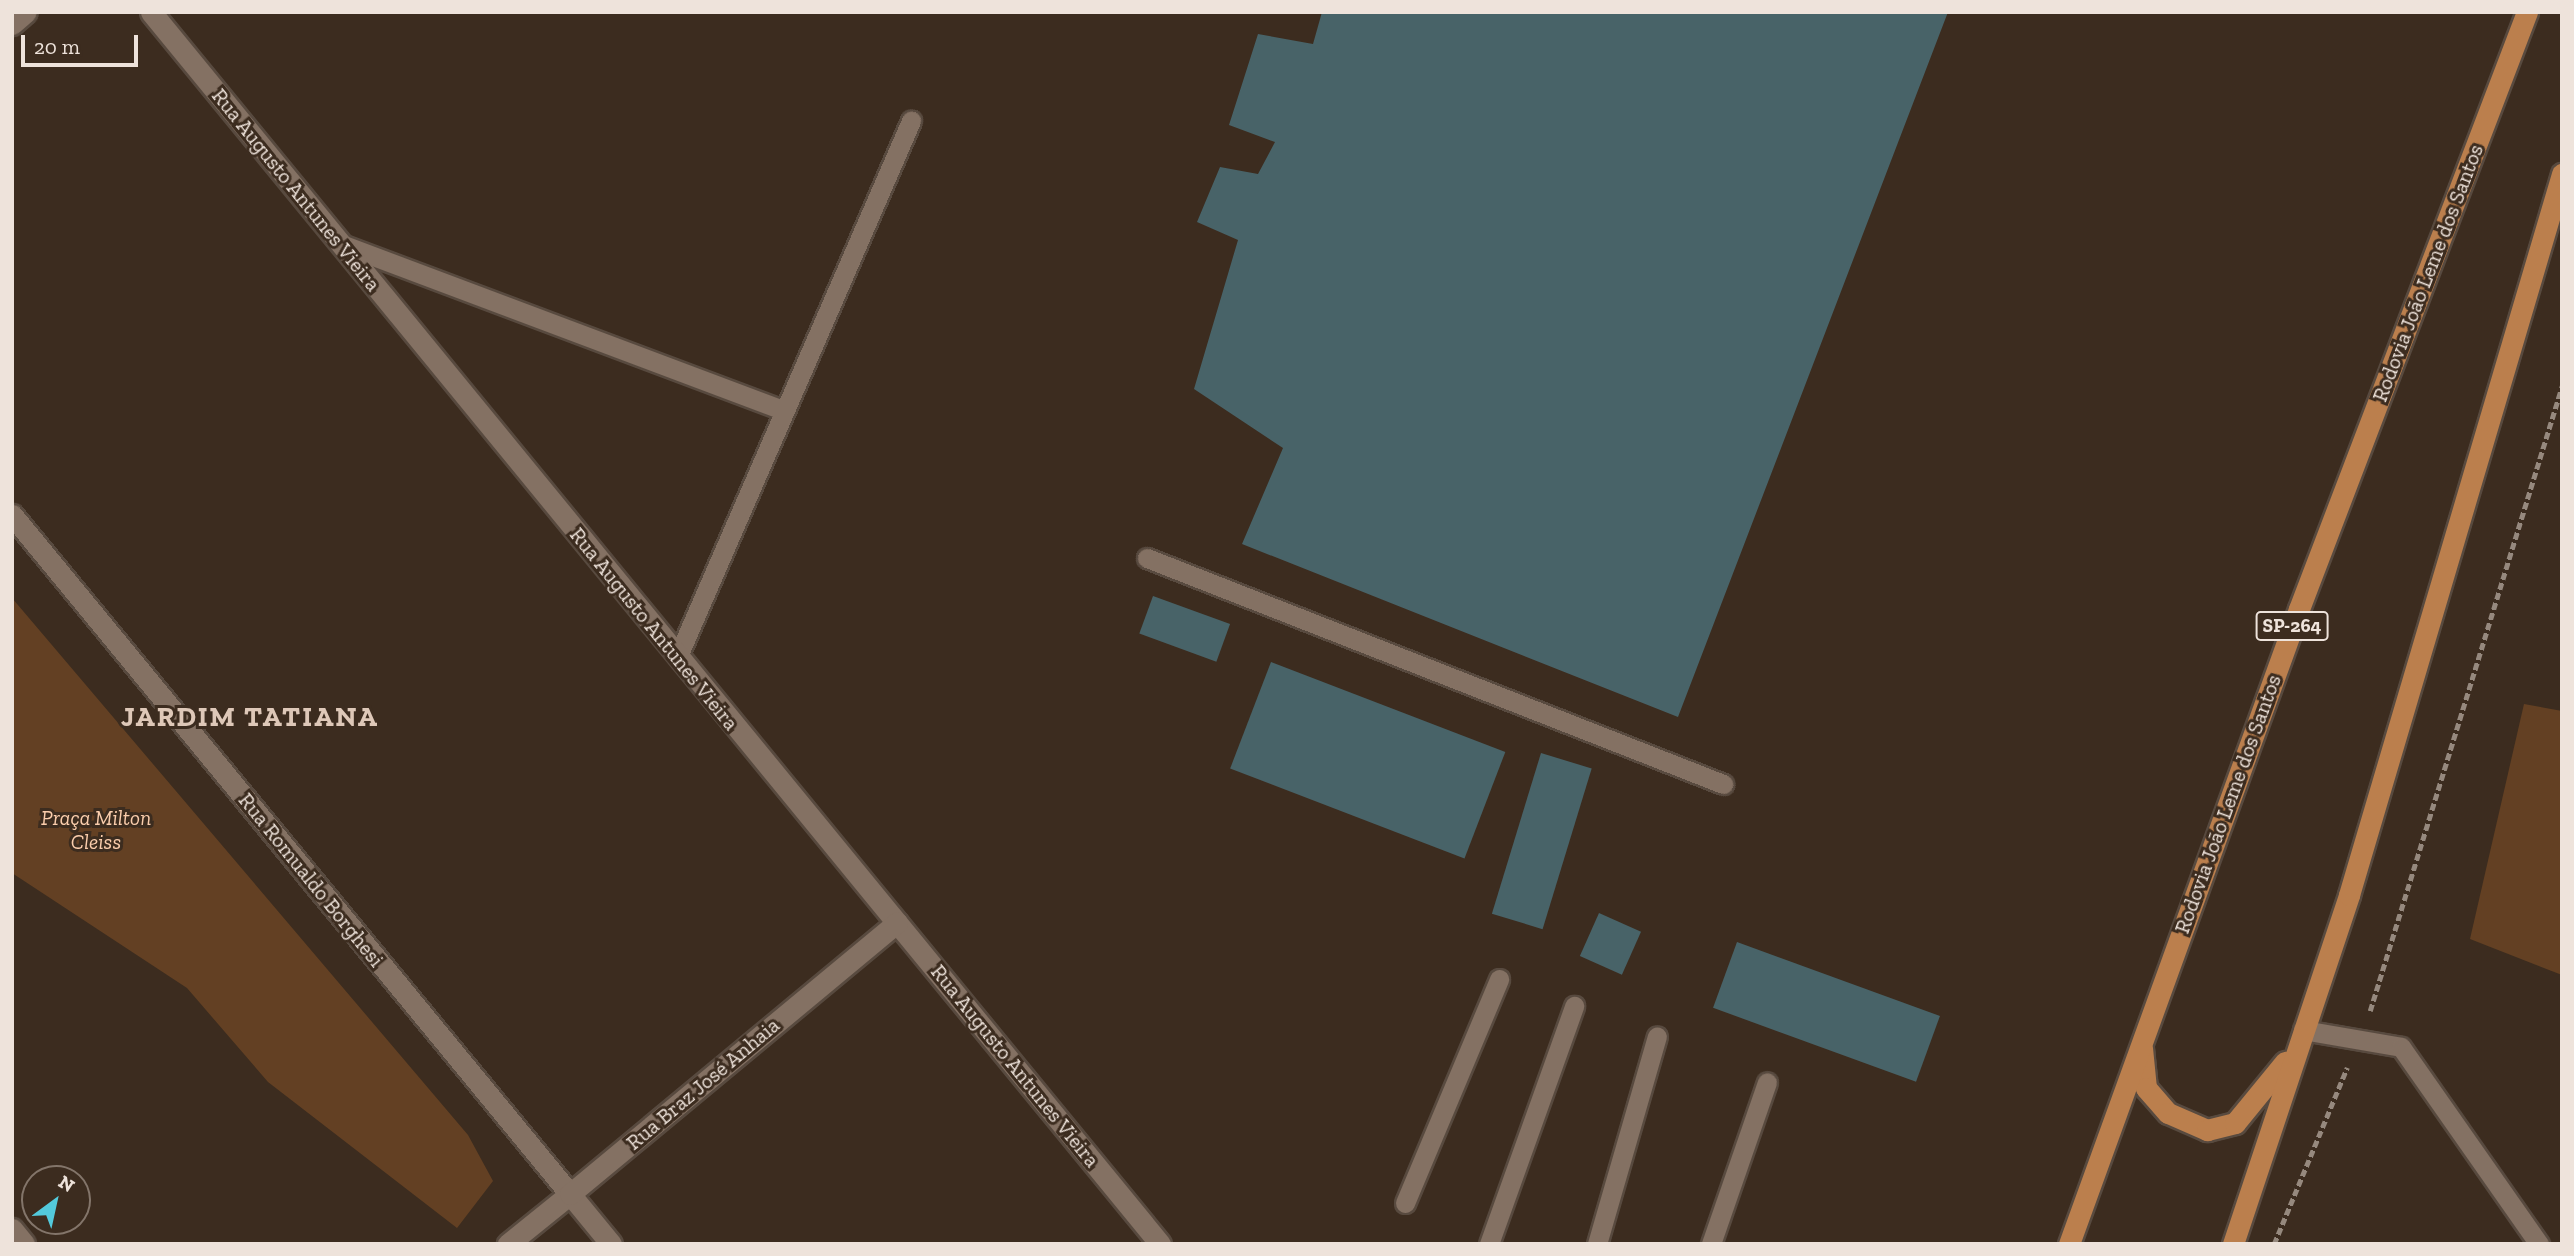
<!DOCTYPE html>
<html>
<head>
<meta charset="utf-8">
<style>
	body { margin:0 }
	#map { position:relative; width:2574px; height:1256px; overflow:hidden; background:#3c2c1f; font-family:"Zilla Slab",serif }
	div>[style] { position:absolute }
	.green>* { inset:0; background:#634023 }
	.building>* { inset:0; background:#486368; transform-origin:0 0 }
	.path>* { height:4.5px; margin-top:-2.25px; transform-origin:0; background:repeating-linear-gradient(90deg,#96897e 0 7px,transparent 0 10.5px) }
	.roads { filter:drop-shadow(2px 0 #584a3f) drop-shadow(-2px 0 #584a3f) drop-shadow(0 2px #584a3f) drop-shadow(0 -2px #584a3f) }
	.lane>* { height:19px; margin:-9.5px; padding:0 9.5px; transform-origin:9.5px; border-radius:9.5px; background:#847163 }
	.street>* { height:21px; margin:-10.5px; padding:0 10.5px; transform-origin:10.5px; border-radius:10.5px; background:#847163 }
	.secondary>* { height:21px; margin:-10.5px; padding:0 10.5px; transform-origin:10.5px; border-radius:10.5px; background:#847163 }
	.primary>* { height:21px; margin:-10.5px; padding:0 10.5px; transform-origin:10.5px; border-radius:10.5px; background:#bb7f4d }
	span { translate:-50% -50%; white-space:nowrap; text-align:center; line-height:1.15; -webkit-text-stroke:6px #3c2c1f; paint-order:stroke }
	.shield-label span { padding:2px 5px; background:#3c2c1f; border:2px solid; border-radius:5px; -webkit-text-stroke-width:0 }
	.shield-label { font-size:19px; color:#eee3db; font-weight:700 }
	.street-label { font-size:21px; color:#eee3db }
	.park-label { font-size:21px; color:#facdac; font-style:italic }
	.district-label { font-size:28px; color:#dec8b8; font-weight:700; letter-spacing:2px }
	.frame { position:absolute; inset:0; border:14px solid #eee3db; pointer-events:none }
	.north { position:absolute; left:21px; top:1165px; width:70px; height:70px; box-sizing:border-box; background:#3c2c1f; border:2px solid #83756a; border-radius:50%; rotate:33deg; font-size:19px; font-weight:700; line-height:28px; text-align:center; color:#eee3db }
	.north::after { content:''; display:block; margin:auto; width:24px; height:32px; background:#53cadc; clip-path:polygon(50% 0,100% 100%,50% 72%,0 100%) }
	.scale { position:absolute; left:21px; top:35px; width:117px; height:32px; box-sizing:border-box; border:4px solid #eee3db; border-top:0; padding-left:9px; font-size:21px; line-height:24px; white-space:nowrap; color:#eee3db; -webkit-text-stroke:5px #3c2c1f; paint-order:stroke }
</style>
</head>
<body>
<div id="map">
	<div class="green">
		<i style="clip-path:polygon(12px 598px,468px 1135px,493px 1181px,457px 1228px,268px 1082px,187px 988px,12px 873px)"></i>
		<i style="clip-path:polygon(2524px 704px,2562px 711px,2562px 975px,2470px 939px)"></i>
	</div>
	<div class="building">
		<i style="clip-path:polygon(1322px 12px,1948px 12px,1678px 717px,1242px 544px,1283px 448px,1194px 389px,1238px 240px,1197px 222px,1220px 167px,1258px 174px,1275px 142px,1229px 125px,1258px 34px,1313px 44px)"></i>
		<i style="left:1153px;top:596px;width:82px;height:40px;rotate:20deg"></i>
		<i style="left:1271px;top:662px;width:251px;height:114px;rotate:21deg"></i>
		<i style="left:1541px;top:753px;width:53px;height:168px;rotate:17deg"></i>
		<i style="left:1599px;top:913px;width:46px;height:47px;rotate:24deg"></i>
		<i style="left:1737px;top:942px;width:216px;height:70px;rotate:20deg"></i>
	</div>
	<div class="path">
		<i style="left:2370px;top:1011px;width:654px;rotate:-72.92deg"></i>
		<i style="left:2274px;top:1244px;width:191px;rotate:-67.5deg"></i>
	</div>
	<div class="roads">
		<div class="lane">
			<i style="left:341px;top:244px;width:472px;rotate:20.6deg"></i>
			<i style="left:1147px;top:558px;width:619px;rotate:21.42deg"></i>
			<i style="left:678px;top:656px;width:584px;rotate:-66.47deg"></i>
			<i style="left:2303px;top:1030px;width:99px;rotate:9.8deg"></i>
			<i style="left:2401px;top:1047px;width:241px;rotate:55deg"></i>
			<i style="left:1405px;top:1203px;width:243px;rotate:-67.2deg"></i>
			<i style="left:1489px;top:1244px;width:253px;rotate:-70.3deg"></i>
			<i style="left:1597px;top:1244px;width:216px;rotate:-73.9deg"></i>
			<i style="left:1711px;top:1244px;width:171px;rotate:-70.9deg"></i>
		</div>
		<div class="street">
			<i style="left:12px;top:24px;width:18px;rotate:-41deg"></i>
			<i style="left:12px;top:515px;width:879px;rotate:50.59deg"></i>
			<i style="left:570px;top:1194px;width:80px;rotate:141.1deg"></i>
			<i style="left:12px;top:1229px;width:19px;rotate:51deg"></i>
		</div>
		<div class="secondary">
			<i style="left:151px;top:12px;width:1592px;rotate:50.68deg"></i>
			<i style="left:611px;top:1244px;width:65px;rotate:-129.4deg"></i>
			<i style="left:570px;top:1194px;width:425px;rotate:-39.7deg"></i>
		</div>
		<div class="primary">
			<i style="left:2142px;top:1048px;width:40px;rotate:84.3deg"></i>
			<i style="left:2146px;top:1088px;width:33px;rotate:49deg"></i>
			<i style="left:2168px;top:1113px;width:43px;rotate:23.6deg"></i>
			<i style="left:2207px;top:1130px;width:29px;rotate:-14deg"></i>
			<i style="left:2235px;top:1123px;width:79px;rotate:-50.7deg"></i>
			<i style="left:2069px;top:1244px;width:675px;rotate:-70.09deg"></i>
			<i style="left:2299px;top:609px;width:639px;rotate:-69.1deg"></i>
			<i style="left:2233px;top:1244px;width:368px;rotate:-71.6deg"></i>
			<i style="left:2349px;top:895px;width:752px;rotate:-73.54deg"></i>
		</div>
	</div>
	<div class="shield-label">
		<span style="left:2292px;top:626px">SP-264</span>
	</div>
	<div class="street-label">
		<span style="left:296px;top:190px;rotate:51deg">Rua Augusto Antunes Vieira</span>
		<span style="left:2428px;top:273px;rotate:-69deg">Rodovia João Leme dos Santos</span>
		<span style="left:654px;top:629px;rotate:51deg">Rua Augusto Antunes Vieira</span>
		<span style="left:2228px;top:804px;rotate:-70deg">Rodovia João Leme dos Santos</span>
		<span style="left:311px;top:880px;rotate:51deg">Rua Romualdo Borghesi</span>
		<span style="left:1015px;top:1066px;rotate:51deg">Rua Augusto Antunes Vieira</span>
		<span style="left:703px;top:1084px;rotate:-40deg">Rua Braz José Anhaia</span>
	</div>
	<div class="park-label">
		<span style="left:96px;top:830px">Praça Milton<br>Cleiss</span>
	</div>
	<div class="district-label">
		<span style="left:250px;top:717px">JARDIM TATIANA</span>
	</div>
	<div class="frame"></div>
	<div class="north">N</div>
	<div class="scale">20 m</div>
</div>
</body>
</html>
